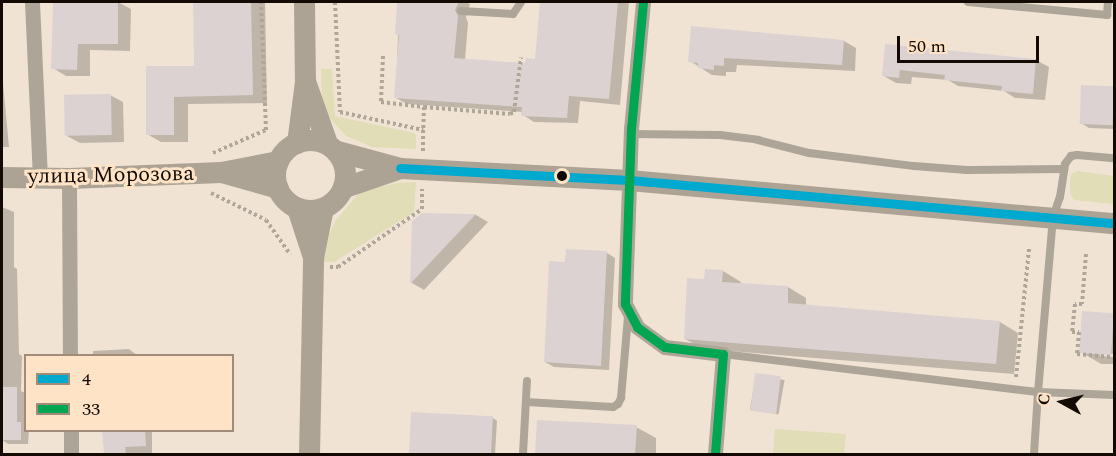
<!DOCTYPE html>
<html>
<head>
<meta charset="utf-8">
<style>
	body { margin:0 }
	#map { position:relative; width:1116px; height:456px; overflow:hidden; background:#f1e3d4; font-family:Spectral,serif }
	div>[style] { position:absolute }
	.green>* { inset:0; background:#e0ddb7 }
	.shadow>* { inset:0; background:#0003; transform-origin:0 0 }
	.building>* { inset:0; background:#ddd2d2; transform-origin:0 0 }
	.path>* { height:4px; margin-top:-2px; transform-origin:0; background:repeating-linear-gradient(90deg,#aea699 0 3px,transparent 0 6px) }
	.lane>* { height:8px; margin:-4px; padding:0 4px; transform-origin:4px; border-radius:4px; background:#ada698 }
	.street>* { height:15px; margin:-7.5px; padding:0 7.5px; transform-origin:7.5px; border-radius:7.5px; background:#ada698 }
	.secondary>* { height:21px; margin:-10.5px; padding:0 10.5px; transform-origin:10.5px; border-radius:10.5px; background:#ada394 }
	.secondary>.ring { margin:-10.5px; padding:0; box-sizing:content-box; background:none; border:21px solid #ada394; border-radius:50% }
	.bus-1>* { height:9px; margin:-4.5px; padding:0 4.5px; transform-origin:4.5px; border-radius:4.5px; background:#00a9ce }
	.bus-2>* { height:9px; margin:-4.5px; padding:0 4.5px; transform-origin:4.5px; border-radius:4.5px; background:#00a651 }
	.dots>* { width:16px; height:16px; translate:-50% -50%; box-sizing:border-box; border:3px solid #fee3c7; border-radius:50% }
	span { translate:-50% -50%; white-space:nowrap; text-align:center; line-height:1.15; -webkit-text-stroke:6px #fee3c7; paint-order:stroke }
	.street-label { font-size:22px; color:#130a03 }
	.frame { position:absolute; inset:0; border:3px solid #130a03; pointer-events:none }
	.legend { position:absolute; left:24px; top:354px; width:210px; height:78px; box-sizing:border-box; background:#fee3c7; border:2px solid #a08c79; margin:0; padding:8px 10px; list-style:none; font-size:18px; color:#130a03 }
	.legend li { display:flex; align-items:center; gap:12px; height:30px }
	.legend b { width:30px; border:2px solid #a08c79 }
	.north { position:absolute; left:1032px; top:372px; width:60px; height:60px; -webkit-text-stroke:4px #fee3c7; paint-order:stroke; rotate:278deg; font-size:16px; font-weight:700; line-height:24px; text-align:center; color:#130a03 }
	.north::after { content:''; display:block; margin:auto; width:21px; height:27px; background:#130a03; clip-path:polygon(50% 0,100% 100%,50% 72%,0 100%) }
	.scale { position:absolute; left:897px; top:36px; width:142px; height:27px; box-sizing:border-box; border:3px solid #130a03; border-top:0; padding-left:8px; font-size:18px; line-height:21px; white-space:nowrap; color:#130a03; -webkit-text-stroke:4px #fee3c7; paint-order:stroke }
</style>
</head>
<body>
<div id="map">
	<div class="green">
		<i style="clip-path:polygon(321px 69px,332px 69px,335px 116px,414px 133px,416px 135px,416px 149px,372px 147px,346px 136px,327px 115px,322px 103px)"></i>
		<i style="clip-path:polygon(1078px 171px,1114px 176px,1114px 204px,1074px 200px,1070px 193px,1070px 179px,1072px 173px)"></i>
		<i style="clip-path:polygon(416px 182px,414px 212px,334px 262px,323px 262px,326px 241px,336px 220px,360px 192px,396px 183px)"></i>
		<i style="clip-path:polygon(775px 429px,846px 434px,844px 454px,773px 454px)"></i>
	</div>
	<div class="shadow">
		<i style="clip-path:polygon(54px 2px,118px 2px,131px 9px,130px 51px,90px 50px,90px 76px,66px 76px,53px 68px)"></i>
		<i style="clip-path:polygon(194px 2px,265px 2px,267px 103px,188px 104px,188px 142px,161px 142px,147px 134px,147px 68px,196px 68px)"></i>
		<i style="clip-path:polygon(399px 2px,466px 2px,470px 4px,466px 17px,468px 23px,465px 60px,527px 64px,537px 61px,542px 2px,629px 2px,620px 105px,580px 101px,578px 123px,534px 122px,523px 115px,523px 112px,407px 104px,396px 98px)"></i>
		<i style="clip-path:polygon(2px 10px,3px 83px,9px 147px,2px 147px)"></i>
		<i style="clip-path:polygon(692px 28px,844px 41px,856px 48px,855px 71px,737px 65px,736px 72px,726px 72px,726px 76px,712px 75px,690px 61px)"></i>
		<i style="clip-path:polygon(887px 45px,1036px 60px,1049px 67px,1045px 100px,1015px 98px,1004px 91px,958px 86px,948px 80px,912px 77px,911px 84px,896px 83px,884px 76px)"></i>
		<i style="clip-path:polygon(1083px 86px,1114px 88px,1114px 129px,1089px 128px,1081px 123px)"></i>
		<i style="clip-path:polygon(110px 95px,123px 102px,124px 142px,80px 143px,67px 136px)"></i>
		<i style="clip-path:polygon(2px 207px,14px 212px,14px 267px,17px 269px,19px 354px,22px 356px,21px 391px,25px 393px,25px 425px,26px 430px,29px 430px,28px 444px,8px 444px,2px 440px)"></i>
		<i style="clip-path:polygon(422px 215px,476px 215px,488px 222px,424px 290px,412px 283px,414px 221px)"></i>
		<i style="clip-path:polygon(567px 251px,607px 253px,615px 258px,609px 370px,554px 367px,545px 362px)"></i>
		<i style="clip-path:polygon(723px 271px,741px 282px,741px 285px,788px 287px,806px 298px,806px 306px,1000px 322px,1018px 333px,1014px 374px,704px 349px,685px 339px,705px 281px)"></i>
		<i style="clip-path:polygon(1084px 313px,1114px 314px,1114px 354px,1100px 353px,1100px 356px,1114px 357px,1114px 364px,1101px 364px,1081px 352px)"></i>
		<i style="clip-path:polygon(129px 349px,138px 356px,93px 356px,93px 351px)"></i>
		<i style="left:756px;top:375px;width:29px;height:35px;rotate:10deg"></i>
		<i style="clip-path:polygon(413px 414px,493px 418px,497px 421px,495px 454px,410px 454px)"></i>
		<i style="clip-path:polygon(538px 422px,636px 427px,656px 438px,656px 454px,536px 454px)"></i>
		<i style="left:104px;top:430px;width:48px;height:24px"></i>
	</div>
	<div class="building">
		<i style="clip-path:polygon(53px 2px,118px 2px,118px 44px,78px 44px,77px 70px,51px 69px)"></i>
		<i style="clip-path:polygon(193px 2px,251px 2px,253px 95px,174px 97px,174px 135px,146px 135px,146px 66px,194px 66px)"></i>
		<i style="clip-path:polygon(397px 2px,459px 2px,455px 10px,458px 16px,454px 58px,525px 63px,526px 58px,535px 59px,540px 2px,618px 2px,609px 99px,569px 96px,567px 118px,521px 116px,522px 107px,394px 98px,399px 35px,395px 34px)"></i>
		<i style="clip-path:polygon(691px 26px,844px 40px,842px 65px,724px 58px,724px 66px,714px 65px,714px 70px,698px 68px,698px 63px,688px 62px)"></i>
		<i style="clip-path:polygon(885px 44px,1036px 59px,1033px 94px,1001px 91px,1002px 86px,944px 80px,945px 75px,900px 70px,899px 78px,882px 76px)"></i>
		<i style="left:1081px;top:85px;width:33px;height:39px;rotate:2deg"></i>
		<i style="left:111px;top:94px;width:41px;height:47px;rotate:89deg"></i>
		<i style="clip-path:polygon(422px 213px,476px 214px,410px 284px,412px 221px)"></i>
		<i style="clip-path:polygon(566px 249px,607px 251px,601px 366px,544px 362px,549px 261px,565px 262px)"></i>
		<i style="clip-path:polygon(705px 269px,723px 270px,722px 282px,788px 286px,788px 303px,1000px 321px,996px 364px,684px 339px,687px 278px,704px 279px)"></i>
		<i style="left:1082px;top:311px;width:32px;height:42px;rotate:4deg"></i>
		<i style="left:755px;top:373px;width:26px;height:38px;rotate:7deg"></i>
		<i style="clip-path:polygon(2px 387px,17px 387px,17px 422px,21px 422px,21px 440px,2px 440px)"></i>
		<i style="left:411px;top:412px;width:82px;height:42px;rotate:3deg"></i>
		<i style="clip-path:polygon(537px 420px,637px 425px,635px 454px,535px 454px)"></i>
		<i style="clip-path:polygon(102px 430px,145px 430px,146px 446px,125px 447px,126px 454px,104px 454px)"></i>
	</div>
	<div class="path">
		<i style="left:335px;top:2px;width:110px;rotate:87.4deg"></i>
		<i style="left:340px;top:112px;width:85px;rotate:12.2deg"></i>
		<i style="left:423px;top:130px;width:21px;rotate:90deg"></i>
		<i style="left:383px;top:56px;width:46px;rotate:92.5deg"></i>
		<i style="left:381px;top:102px;width:43px;rotate:6.6deg"></i>
		<i style="left:424px;top:107px;width:23px;rotate:92deg"></i>
		<i style="left:424px;top:107px;width:86px;rotate:4.7deg"></i>
		<i style="left:510px;top:114px;width:4px;rotate:-27deg"></i>
		<i style="left:514px;top:112px;width:55px;rotate:-82.7deg"></i>
		<i style="left:213px;top:153px;width:58px;rotate:-23.5deg"></i>
		<i style="left:266px;top:130px;width:128px;rotate:-92.2deg"></i>
		<i style="left:211px;top:193px;width:61px;rotate:26.1deg"></i>
		<i style="left:266px;top:220px;width:42px;rotate:54.8deg"></i>
		<i style="left:1086px;top:254px;width:50px;rotate:94.6deg"></i>
		<i style="left:1082px;top:304px;width:7px;rotate:180deg"></i>
		<i style="left:1075px;top:304px;width:28px;rotate:96deg"></i>
		<i style="left:1072px;top:332px;width:7px"></i>
		<i style="left:1079px;top:332px;width:22px;rotate:95deg"></i>
		<i style="left:1077px;top:354px;width:37px;rotate:5deg"></i>
		<i style="left:330px;top:267px;width:8px"></i>
		<i style="left:338px;top:267px;width:102px;rotate:-34.6deg"></i>
		<i style="left:422px;top:209px;width:20px;rotate:-90deg"></i>
		<i style="left:1016px;top:377px;width:129px;rotate:-84.2deg"></i>
	</div>
	<div class="lane">
		<i style="left:968px;top:2px;width:140px;rotate:5.3deg"></i>
		<i style="left:1107px;top:15px;width:13px;rotate:-86deg"></i>
		<i style="left:461px;top:11px;width:52px;rotate:3.3deg"></i>
		<i style="left:513px;top:14px;width:14px;rotate:-56deg"></i>
		<i style="left:631px;top:134px;width:89px;rotate:0.6deg"></i>
		<i style="left:720px;top:135px;width:38px;rotate:7deg"></i>
		<i style="left:758px;top:140px;width:53px;rotate:14.3deg"></i>
		<i style="left:809px;top:153px;width:106px;rotate:7.1deg"></i>
		<i style="left:914px;top:166px;width:53px;rotate:4.3deg"></i>
		<i style="left:967px;top:170px;width:97px;rotate:-0.6deg"></i>
		<i style="left:723px;top:354px;width:317px;rotate:6.9deg"></i>
		<i style="left:1038px;top:392px;width:176px;rotate:-85.1deg"></i>
		<i style="left:1053px;top:217px;width:21px;rotate:-71deg"></i>
		<i style="left:1060px;top:197px;width:33px;rotate:-81deg"></i>
		<i style="left:1065px;top:164px;width:10px;rotate:-53deg"></i>
		<i style="left:1071px;top:156px;width:6px;rotate:-9deg"></i>
		<i style="left:1077px;top:155px;width:37px;rotate:5deg"></i>
		<i style="left:526px;top:402px;width:87px;rotate:3.3deg"></i>
		<i style="left:613px;top:407px;width:6px;rotate:-31deg"></i>
		<i style="left:618px;top:404px;width:7px;rotate:-63deg"></i>
		<i style="left:621px;top:398px;width:82px;rotate:-85.1deg"></i>
		<i style="left:523px;top:454px;width:73px;rotate:-86.9deg"></i>
		<i style="left:1034px;top:454px;width:62px;rotate:-86.3deg"></i>
		<i style="left:1038px;top:392px;width:76px;rotate:2.3deg"></i>
	</div>
	<div class="street">
		<i style="left:32px;top:2px;width:176px;rotate:87.4deg"></i>
		<i style="left:643px;top:2px;width:127px;rotate:95.4deg"></i>
		<i style="left:631px;top:128px;width:176px;rotate:92deg"></i>
		<i style="left:625px;top:304px;width:26px;rotate:62deg"></i>
		<i style="left:637px;top:327px;width:34px;rotate:36deg"></i>
		<i style="left:665px;top:347px;width:58px;rotate:6.9deg"></i>
		<i style="left:723px;top:354px;width:100px;rotate:94.6deg"></i>
		<i style="left:69px;top:178px;width:178px;rotate:89.7deg"></i>
		<i style="left:71px;top:430px;width:24px;rotate:90deg"></i>
	</div>
	<div class="secondary">
		<i style="left:304px;top:2px;width:79px;rotate:89.3deg"></i>
		<i class="ring" style="left:275px;top:140px;width:49px;height:49px"></i>
		<i style="left:297px;top:143px;width:63px;rotate:-82.6deg"></i>
		<i style="left:305px;top:81px;width:66px;rotate:70.5deg"></i>
		<i style="left:337px;top:151px;width:65px;rotate:15.1deg"></i>
		<i style="left:400px;top:168px;width:61px;rotate:161deg"></i>
		<i style="left:278px;top:161px;width:58px;rotate:169.1deg"></i>
		<i style="left:221px;top:172px;width:59px;rotate:15.7deg"></i>
		<i style="left:400px;top:168px;width:229px;rotate:3deg"></i>
		<i style="left:629px;top:180px;width:487px;rotate:5.1deg"></i>
		<i style="left:2px;top:177px;width:67px;rotate:0.9deg"></i>
		<i style="left:69px;top:178px;width:152px;rotate:-2.3deg"></i>
		<i style="left:297px;top:208px;width:52px;rotate:71.9deg"></i>
		<i style="left:313px;top:257px;width:50px;rotate:-78.5deg"></i>
		<i style="left:309px;top:454px;width:197px;rotate:-88.8deg"></i>
	</div>
	<div class="bus-1">
		<i style="left:400px;top:168px;width:229px;rotate:3deg"></i>
		<i style="left:629px;top:180px;width:487px;rotate:5.1deg"></i>
	</div>
	<div class="bus-2">
		<i style="left:643px;top:2px;width:127px;rotate:95.4deg"></i>
		<i style="left:631px;top:128px;width:176px;rotate:92deg"></i>
		<i style="left:625px;top:304px;width:26px;rotate:62deg"></i>
		<i style="left:637px;top:327px;width:34px;rotate:36deg"></i>
		<i style="left:665px;top:347px;width:58px;rotate:6.9deg"></i>
		<i style="left:723px;top:354px;width:100px;rotate:94.6deg"></i>
	</div>
	<div class="dots">
		<i style="left:562px;top:176px;background:#130a03"></i>
	</div>
	<div class="street-label">
		<span style="left:111px;top:175px;rotate:-1deg">улица Морозова</span>
	</div>
	<div class="frame"></div>
	<ul class="legend">
	<li><b style="height:8px;background:#00a9ce"></b>4</li>
	<li><b style="height:8px;background:#00a651"></b>33</li>
	</ul>
	<div class="north">С</div>
	<div class="scale">50 m</div>
</div>
</body>
</html>
